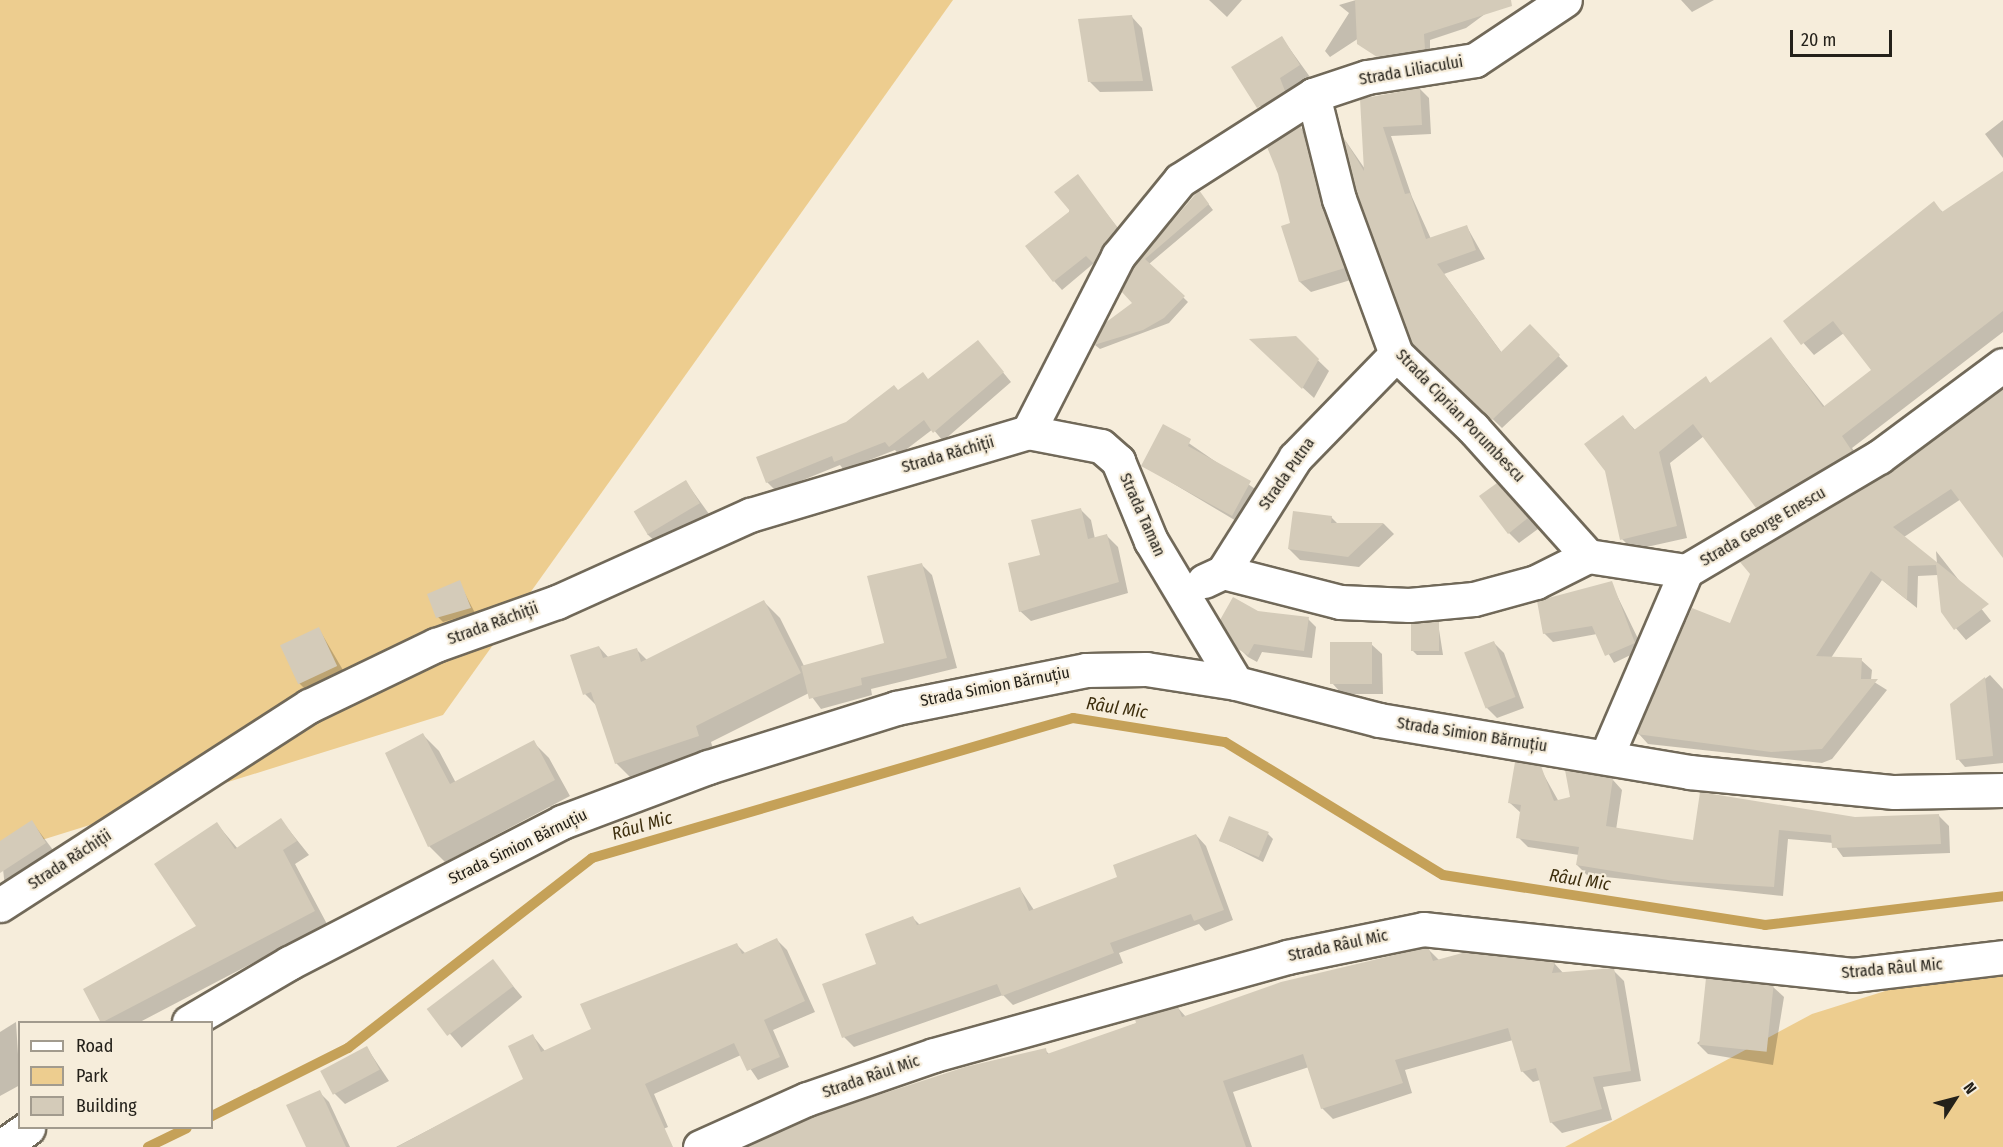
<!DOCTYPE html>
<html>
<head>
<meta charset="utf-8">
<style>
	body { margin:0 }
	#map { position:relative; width:2003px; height:1147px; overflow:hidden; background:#f6eddb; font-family:"Fira Sans Condensed",sans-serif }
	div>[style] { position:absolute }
	.green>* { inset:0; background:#edcd8f }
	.shadow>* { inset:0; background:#0003; transform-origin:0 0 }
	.stream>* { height:10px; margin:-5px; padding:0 5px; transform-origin:5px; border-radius:5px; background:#c5a158 }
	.building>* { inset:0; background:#d4cbb9; transform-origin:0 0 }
	.roads { filter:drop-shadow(2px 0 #716959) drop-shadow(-2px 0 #716959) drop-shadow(0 2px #716959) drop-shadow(0 -2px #716959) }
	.minor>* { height:33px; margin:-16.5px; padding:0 16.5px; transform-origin:16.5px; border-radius:16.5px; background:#fff }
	span { translate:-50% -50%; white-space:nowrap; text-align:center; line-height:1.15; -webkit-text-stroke:4.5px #f6eddb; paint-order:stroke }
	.street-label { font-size:16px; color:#24211a }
	.water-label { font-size:18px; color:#3e2f0e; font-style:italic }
	.legend { position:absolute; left:18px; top:1021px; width:195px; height:108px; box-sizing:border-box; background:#f6eddb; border:2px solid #a29b8e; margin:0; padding:8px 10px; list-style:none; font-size:18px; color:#24211a }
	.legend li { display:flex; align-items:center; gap:12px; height:30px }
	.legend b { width:30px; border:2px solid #a29b8e }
	.north { position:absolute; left:1925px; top:1069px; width:60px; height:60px; -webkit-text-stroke:4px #f6eddb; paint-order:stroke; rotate:54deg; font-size:16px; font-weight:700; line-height:24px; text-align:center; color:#24211a }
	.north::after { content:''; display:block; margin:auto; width:21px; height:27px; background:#24211a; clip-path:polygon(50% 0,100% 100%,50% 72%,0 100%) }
	.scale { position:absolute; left:1790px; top:30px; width:102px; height:27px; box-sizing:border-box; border:3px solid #24211a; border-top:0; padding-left:8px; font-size:18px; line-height:21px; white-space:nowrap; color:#24211a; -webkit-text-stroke:4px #f6eddb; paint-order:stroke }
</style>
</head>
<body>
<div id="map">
	<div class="green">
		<i style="clip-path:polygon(0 0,953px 0,443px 715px,0 853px)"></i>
		<i style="clip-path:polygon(2003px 954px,2003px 1147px,1565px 1147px,1812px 1014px)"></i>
	</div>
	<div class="shadow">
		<i style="clip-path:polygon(1209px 0,1242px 0,1227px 17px)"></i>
		<i style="clip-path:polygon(1356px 0,1504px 0,1466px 28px,1430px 40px,1430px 55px,1384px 62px,1359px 38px,1330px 57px,1325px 51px,1349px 13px,1339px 5px)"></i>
		<i style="clip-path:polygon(1681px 0,1714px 0,1692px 12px)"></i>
		<i style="clip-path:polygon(1132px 17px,1142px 28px,1153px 91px,1100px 92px,1089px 81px)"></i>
		<i style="clip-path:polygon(1282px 38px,1310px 77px,1289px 89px,1295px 102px,1269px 118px,1233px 68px)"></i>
		<i style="clip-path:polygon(1420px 89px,1429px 98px,1431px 134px,1391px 136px,1412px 197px,1431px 239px,1467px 227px,1485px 259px,1444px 274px,1502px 353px,1530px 326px,1568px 366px,1502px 428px,1413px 343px,1358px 193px,1345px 140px,1365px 169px,1362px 100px)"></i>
		<i style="clip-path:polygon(2003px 120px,2003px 158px,1985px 134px)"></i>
		<i style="clip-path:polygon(1300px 127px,1310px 138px,1354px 279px,1311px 292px,1300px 282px,1292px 224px)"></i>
		<i style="clip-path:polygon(2003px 172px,2003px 332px,1852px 448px,1863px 463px,1769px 518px,1704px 436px,1670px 463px,1687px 538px,1633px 550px,1622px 539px,1623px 417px,1636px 431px,1705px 378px,1711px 384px,1771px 339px,1825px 407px,1873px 371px,1844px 333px,1814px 355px,1785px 322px,1933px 203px,1944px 213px)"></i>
		<i style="clip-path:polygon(1077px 176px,1125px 237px,1062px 290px,1054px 281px)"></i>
		<i style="clip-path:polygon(1203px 197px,1213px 210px,1149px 264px,1188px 302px,1169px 323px,1100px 349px,1095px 345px,1106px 324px,1134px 303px,1135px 267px)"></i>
		<i style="clip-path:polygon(1295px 338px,1329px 371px,1314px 398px,1262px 350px)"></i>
		<i style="clip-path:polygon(978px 342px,1011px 382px,943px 441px,933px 429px,899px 455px,895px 450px,844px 470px,840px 465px,776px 491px,767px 482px,846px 423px,928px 380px)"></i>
		<i style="clip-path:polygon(2003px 390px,2003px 555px,1961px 499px,1904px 537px,1937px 564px,1936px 551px,1991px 621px,1966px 640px,1942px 612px,1938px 575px,1918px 576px,1917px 608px,1882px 580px,1831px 658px,1861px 660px,1872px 670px,1871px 680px,1887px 690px,1832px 759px,1822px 763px,1648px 744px,1638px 733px,1730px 624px,1891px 473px)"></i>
		<i style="clip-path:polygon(1164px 426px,1261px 493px,1243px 525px,1142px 465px)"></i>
		<i style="clip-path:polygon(686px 482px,709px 514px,658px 544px,647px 534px)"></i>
		<i style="clip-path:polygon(1507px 495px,1538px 529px,1519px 543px,1509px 533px)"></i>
		<i style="clip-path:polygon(1080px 509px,1091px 520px,1095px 539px,1107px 536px,1118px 547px,1128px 593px,1031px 621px,1020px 611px,1042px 556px)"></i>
		<i style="clip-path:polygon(1331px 517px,1338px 524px,1384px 524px,1394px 534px,1359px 567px,1300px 560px,1289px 549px)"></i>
		<i style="clip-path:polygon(921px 564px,932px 575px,957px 668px,871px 689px,872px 695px,821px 709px,809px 693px,711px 742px,714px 752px,632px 779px,616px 763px,598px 707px,585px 694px,599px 647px,609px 658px,636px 649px,648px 661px,764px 602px,780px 618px,804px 666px,886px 644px)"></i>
		<i style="clip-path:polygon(459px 582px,475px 613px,443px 622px,438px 617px)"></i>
		<i style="clip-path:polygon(1611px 583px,1643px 649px,1614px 663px,1597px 634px,1553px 642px,1544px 633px)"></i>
		<i style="clip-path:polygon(1257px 612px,1308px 619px,1316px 627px,1312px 658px,1262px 652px,1257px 662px,1248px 657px,1239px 648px)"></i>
		<i style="clip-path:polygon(1438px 623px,1443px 655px,1417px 655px,1412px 650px)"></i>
		<i style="clip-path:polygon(319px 629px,347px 677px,310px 694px,299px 683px)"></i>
		<i style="clip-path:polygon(1493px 642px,1504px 653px,1524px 708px,1497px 718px,1486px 707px)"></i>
		<i style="clip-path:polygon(1371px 644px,1382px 654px,1383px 694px,1342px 694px,1332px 683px)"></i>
		<i style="clip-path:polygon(1990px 675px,2003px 689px,2003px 763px,1965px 767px,1958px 759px,1952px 704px)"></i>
		<i style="clip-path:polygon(423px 735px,439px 751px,456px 783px,533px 742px,549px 758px,570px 796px,445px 862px,429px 846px)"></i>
		<i style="clip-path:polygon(1540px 768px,1559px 802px,1613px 780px,1622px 790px,1616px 830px,1694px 842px,1855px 819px,1939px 816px,1949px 826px,1950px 853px,1843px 857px,1833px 843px,1788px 839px,1783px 896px,1587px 875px,1577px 865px,1579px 855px,1528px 847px,1518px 837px,1521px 813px,1510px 803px)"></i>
		<i style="clip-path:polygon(281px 820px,309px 855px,295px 864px,327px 924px,140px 1022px,102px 1022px,85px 990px,198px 926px,217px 824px,238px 849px)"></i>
		<i style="clip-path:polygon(32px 822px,56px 854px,5px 887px,0 842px)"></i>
		<i style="clip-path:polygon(1268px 834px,1273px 839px,1263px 862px,1221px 841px)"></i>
		<i style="clip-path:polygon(1196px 835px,1206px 846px,1233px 920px,1205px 931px,1199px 924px,1119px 953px,1123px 963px,1013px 1005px,1003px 995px,854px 1047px,844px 1037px,878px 965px,913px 918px,920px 925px,1020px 889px,1034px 910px,1119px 878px)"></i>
		<i style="clip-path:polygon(777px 940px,787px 950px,815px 1012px,773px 1030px,789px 1067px,758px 1080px,741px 1055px,654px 1094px,668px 1127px,620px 1147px,396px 1147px,525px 1080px,533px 1036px,545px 1051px,593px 1030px,737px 945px,746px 954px)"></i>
		<i style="clip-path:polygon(1429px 950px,1440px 961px,1554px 963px,1564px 974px,1613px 970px,1624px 981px,1641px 1081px,1603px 1087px,1612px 1120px,1562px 1133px,1551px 1122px,1540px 1080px,1533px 1082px,1522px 1071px,1513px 1040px,1405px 1070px,1412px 1093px,1333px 1119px,1322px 1108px,1309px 1067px,1233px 1092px,1252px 1147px,749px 1147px,1045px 1050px,1050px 1055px,1178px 1008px,1186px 1017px)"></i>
		<i style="left:492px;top:961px;width:47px;height:79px;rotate:50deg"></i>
		<i style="clip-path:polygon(1773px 987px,1784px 997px,1773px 1065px,1708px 1054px,1697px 1043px)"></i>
		<i style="clip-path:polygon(16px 1022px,20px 1085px,0 1096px,0 1032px)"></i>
		<i style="clip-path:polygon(367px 1048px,389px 1081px,345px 1104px,334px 1093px)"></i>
		<i style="clip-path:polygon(319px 1092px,329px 1102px,350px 1147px,307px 1147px)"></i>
	</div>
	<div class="stream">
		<i style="left:212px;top:1116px;width:152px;rotate:-26.6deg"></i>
		<i style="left:348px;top:1048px;width:309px;rotate:-37.9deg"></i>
		<i style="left:592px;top:858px;width:501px;rotate:-16.23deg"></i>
		<i style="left:1073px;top:718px;width:154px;rotate:9deg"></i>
		<i style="left:1225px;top:742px;width:255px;rotate:31.4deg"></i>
		<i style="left:1443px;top:875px;width:326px;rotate:8.8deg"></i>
		<i style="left:1765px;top:925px;width:240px;rotate:-6.9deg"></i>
		<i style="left:148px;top:1147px;width:43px;rotate:-26deg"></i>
	</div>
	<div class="building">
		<i style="clip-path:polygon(1355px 0,1511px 0,1512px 6px,1424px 34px,1425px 49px,1377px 57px,1357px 44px)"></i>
		<i style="clip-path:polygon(1132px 15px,1143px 81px,1088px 82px,1078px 19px)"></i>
		<i style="clip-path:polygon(1282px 36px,1300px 65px,1280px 78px,1285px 91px,1257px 108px,1231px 67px)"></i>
		<i style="clip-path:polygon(1420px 88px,1422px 125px,1383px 127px,1405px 194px,1410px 193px,1426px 239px,1467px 225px,1476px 250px,1437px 264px,1501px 352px,1530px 324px,1560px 355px,1492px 420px,1412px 343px,1357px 193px,1342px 135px,1364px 171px,1360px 99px)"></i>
		<i style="clip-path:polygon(1300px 125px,1345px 268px,1299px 282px,1281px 226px,1290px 223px,1278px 174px,1267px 147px)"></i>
		<i style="clip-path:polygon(2003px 171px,2003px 311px,1842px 436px,1852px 451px,1756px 508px,1693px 424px,1659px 452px,1677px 526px,1620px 540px,1605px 471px,1584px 444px,1623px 415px,1634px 430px,1706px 376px,1710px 383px,1771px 337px,1823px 407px,1871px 370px,1833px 321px,1801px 345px,1783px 321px,1934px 201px,1942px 212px)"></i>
		<i style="clip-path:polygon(1078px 174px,1117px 227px,1093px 263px,1086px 256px,1053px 282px,1025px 246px,1070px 211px,1054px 192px)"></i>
		<i style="clip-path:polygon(1199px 190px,1209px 204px,1145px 259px,1185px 296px,1164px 318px,1143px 330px,1094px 345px,1105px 323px,1132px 303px,1121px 291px,1134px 266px)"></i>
		<i style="clip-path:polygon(1296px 336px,1319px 359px,1302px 389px,1249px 339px)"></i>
		<i style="clip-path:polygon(978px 340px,1004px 372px,933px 433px,924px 420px,889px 447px,885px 442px,834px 462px,832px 456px,766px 483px,756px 457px,846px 422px,894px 385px,898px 390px,923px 372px,928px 379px)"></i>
		<i style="clip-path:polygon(2003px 388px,2003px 558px,1951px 489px,1893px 527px,1989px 604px,1954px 630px,1941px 612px,1936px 565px,1908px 566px,1907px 600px,1871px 571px,1816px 656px,1862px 658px,1861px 679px,1878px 679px,1822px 749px,1771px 752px,1636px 734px,1692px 608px,1730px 623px,1750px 574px,1740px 562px,1889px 473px)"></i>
		<i style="clip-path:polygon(1163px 424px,1191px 439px,1188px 446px,1251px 481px,1232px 516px,1141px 466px)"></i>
		<i style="left:686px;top:480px;width:27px;height:61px;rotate:59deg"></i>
		<i style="clip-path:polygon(1497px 483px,1528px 518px,1508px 534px,1479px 496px)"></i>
		<i style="clip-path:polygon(1081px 508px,1088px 539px,1107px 534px,1119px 582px,1019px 612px,1008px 563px,1040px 555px,1031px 520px)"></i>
		<i style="clip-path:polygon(1293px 511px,1332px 516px,1331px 523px,1384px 523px,1348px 557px,1288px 549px)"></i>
		<i style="clip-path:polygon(922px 563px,947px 658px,861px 678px,862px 685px,809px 699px,801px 666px,884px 643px,867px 576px)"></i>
		<i style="clip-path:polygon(460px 580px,471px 608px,436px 618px,427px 594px)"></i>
		<i style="clip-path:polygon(1612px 581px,1635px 643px,1605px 656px,1592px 626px,1543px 634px,1537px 601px)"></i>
		<i style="clip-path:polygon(1233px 597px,1258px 611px,1309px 617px,1304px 651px,1254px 644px,1248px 655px,1238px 649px,1220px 620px)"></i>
		<i style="clip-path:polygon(764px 600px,801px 673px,696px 726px,699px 736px,615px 764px,591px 692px,583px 695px,570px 655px,599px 646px,603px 658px,637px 648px,641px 662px)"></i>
		<i style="left:1439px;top:621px;width:30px;height:28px;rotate:90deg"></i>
		<i style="left:319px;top:627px;width:43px;height:43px;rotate:65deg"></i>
		<i style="left:1494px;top:641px;width:60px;height:32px;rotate:69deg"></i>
		<i style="left:1330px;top:642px;width:42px;height:42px"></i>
		<i style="clip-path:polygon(1985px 677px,1993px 756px,1956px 760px,1950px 704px)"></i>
		<i style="clip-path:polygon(423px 733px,450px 784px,534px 740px,555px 780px,428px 847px,385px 753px)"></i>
		<i style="clip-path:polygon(1515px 762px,1541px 766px,1554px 801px,1570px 797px,1565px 770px,1613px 778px,1606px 826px,1693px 840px,1700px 792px,1855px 817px,1939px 814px,1941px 844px,1832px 848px,1831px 835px,1779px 830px,1774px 887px,1674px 881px,1576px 865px,1579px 847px,1516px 838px,1521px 805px,1508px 803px)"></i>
		<i style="left:1229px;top:816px;width:43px;height:27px;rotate:22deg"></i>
		<i style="clip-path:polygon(281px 818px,297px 841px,283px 850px,315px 911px,101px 1023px,83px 989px,196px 926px,154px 864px,217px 822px,235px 849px)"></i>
		<i style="clip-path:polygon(32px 820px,46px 843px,0 873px,0 841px)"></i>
		<i style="clip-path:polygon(1196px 834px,1224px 910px,1194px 921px,1191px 914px,1110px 943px,1114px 953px,1002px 996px,997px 984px,842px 1038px,822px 984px,876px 964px,865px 934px,913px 916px,917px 925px,1020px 887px,1029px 911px,1117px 877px,1113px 865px)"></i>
		<i style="clip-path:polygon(777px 938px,805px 1001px,764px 1020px,780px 1057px,747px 1071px,734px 1043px,645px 1084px,673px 1147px,397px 1147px,523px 1079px,508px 1046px,533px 1034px,541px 1052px,591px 1029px,580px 1004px,737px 943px,742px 954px)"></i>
		<i style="clip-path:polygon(1424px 948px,1429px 949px,1433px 961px,1466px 952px,1555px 962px,1552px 973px,1614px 968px,1631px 1071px,1593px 1077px,1602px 1109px,1550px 1123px,1536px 1068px,1521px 1072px,1508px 1028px,1395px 1060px,1403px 1083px,1321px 1109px,1303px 1054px,1223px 1081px,1246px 1147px,746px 1147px,814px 1116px,965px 1067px,1046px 1048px,1047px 1054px,1136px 1023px,1135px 1019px,1178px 1007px,1182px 1017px,1281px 982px)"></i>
		<i style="left:493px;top:959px;width:34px;height:83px;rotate:53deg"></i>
		<i style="left:1706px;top:978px;width:68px;height:67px;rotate:6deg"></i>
		<i style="left:367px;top:1046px;width:27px;height:53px;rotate:62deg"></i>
		<i style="clip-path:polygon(320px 1090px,346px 1147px,306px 1147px,286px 1105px)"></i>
	</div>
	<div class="roads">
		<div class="minor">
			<i style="left:1313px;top:95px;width:107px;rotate:76deg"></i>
			<i style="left:1339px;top:199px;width:165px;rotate:69.8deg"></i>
			<i style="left:1396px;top:354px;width:107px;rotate:43.9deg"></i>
			<i style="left:1473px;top:428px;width:172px;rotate:48.1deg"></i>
			<i style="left:1588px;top:556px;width:99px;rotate:8.7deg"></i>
			<i style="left:1028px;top:432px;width:198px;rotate:-62.9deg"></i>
			<i style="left:1118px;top:256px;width:98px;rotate:-50.8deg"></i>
			<i style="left:1180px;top:180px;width:158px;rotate:-32.6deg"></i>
			<i style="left:1313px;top:95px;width:57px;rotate:-18.4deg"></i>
			<i style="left:1367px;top:77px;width:109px;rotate:-8.9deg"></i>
			<i style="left:1475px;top:60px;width:108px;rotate:-33.7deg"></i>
			<i style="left:1223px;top:572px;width:121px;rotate:14.4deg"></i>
			<i style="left:1340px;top:602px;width:69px;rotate:2.5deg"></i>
			<i style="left:1409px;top:605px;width:65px;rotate:-5.3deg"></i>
			<i style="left:1474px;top:599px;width:64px;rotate:-15.3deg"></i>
			<i style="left:1536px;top:582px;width:58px;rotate:-26.6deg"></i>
			<i style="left:1204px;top:581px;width:21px;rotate:-25deg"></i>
			<i style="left:1223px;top:572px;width:135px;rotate:-57.7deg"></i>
			<i style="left:1295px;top:458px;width:145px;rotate:-45.8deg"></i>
			<i style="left:1606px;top:757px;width:202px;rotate:-66.7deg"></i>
			<i style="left:1686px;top:571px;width:224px;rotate:-30.6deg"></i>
			<i style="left:1879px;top:457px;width:154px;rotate:-36.6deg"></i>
			<i style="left:0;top:905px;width:368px;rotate:-32.8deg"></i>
			<i style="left:309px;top:706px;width:141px;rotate:-25.7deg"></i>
			<i style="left:436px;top:645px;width:128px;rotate:-19.6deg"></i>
			<i style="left:557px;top:602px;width:212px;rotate:-24.3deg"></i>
			<i style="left:750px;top:515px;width:290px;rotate:-16.6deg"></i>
			<i style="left:1028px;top:432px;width:74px;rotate:10.9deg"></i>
			<i style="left:1101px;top:446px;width:23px;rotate:41deg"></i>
			<i style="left:1118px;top:461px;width:87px;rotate:67.6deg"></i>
			<i style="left:1151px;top:541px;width:165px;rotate:59.1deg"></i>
			<i style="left:189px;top:1022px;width:116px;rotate:-30.5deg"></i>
			<i style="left:289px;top:963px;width:307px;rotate:-27.3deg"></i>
			<i style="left:562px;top:822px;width:156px;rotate:-20.6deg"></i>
			<i style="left:708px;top:767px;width:197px;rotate:-17.4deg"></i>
			<i style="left:896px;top:708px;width:194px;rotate:-11.3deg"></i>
			<i style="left:1086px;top:670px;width:60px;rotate:-1deg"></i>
			<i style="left:1146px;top:669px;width:91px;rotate:8.8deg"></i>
			<i style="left:1236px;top:683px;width:148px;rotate:14.5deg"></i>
			<i style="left:1379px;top:720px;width:314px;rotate:9.5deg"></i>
			<i style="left:1689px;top:772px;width:206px;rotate:5.6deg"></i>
			<i style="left:1894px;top:792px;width:109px;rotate:-1.1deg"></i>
			<i style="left:1px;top:1147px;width:33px;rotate:-35deg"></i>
			<i style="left:700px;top:1147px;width:117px;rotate:-24.2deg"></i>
			<i style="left:807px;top:1099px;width:134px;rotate:-19.1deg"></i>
			<i style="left:934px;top:1055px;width:366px;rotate:-15.5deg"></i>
			<i style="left:1287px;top:957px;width:139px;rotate:-11.6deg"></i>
			<i style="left:1423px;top:929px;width:432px;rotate:6.1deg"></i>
			<i style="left:1853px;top:975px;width:151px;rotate:-6.8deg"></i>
		</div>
	</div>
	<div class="street-label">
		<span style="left:1411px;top:71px;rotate:-10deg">Strada Liliacului</span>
		<span style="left:1460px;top:416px;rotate:46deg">Strada Ciprian Porumbescu</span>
		<span style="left:948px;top:455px;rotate:-16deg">Strada Răchiții</span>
		<span style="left:1287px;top:474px;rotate:-55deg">Strada Putna</span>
		<span style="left:1142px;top:515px;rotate:66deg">Strada Taman</span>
		<span style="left:1763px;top:527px;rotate:-30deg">Strada George Enescu</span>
		<span style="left:493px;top:624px;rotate:-20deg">Strada Răchiții</span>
		<span style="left:995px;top:687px;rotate:-11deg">Strada Simion Bărnuțiu</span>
		<span style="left:1472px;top:735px;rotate:9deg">Strada Simion Bărnuțiu</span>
		<span style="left:518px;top:847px;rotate:-26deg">Strada Simion Bărnuțiu</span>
		<span style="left:70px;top:860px;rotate:-33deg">Strada Răchiții</span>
		<span style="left:1338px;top:946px;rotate:-12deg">Strada Râul Mic</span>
		<span style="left:1892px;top:969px;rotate:-5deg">Strada Râul Mic</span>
		<span style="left:871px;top:1077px;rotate:-19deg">Strada Râul Mic</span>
	</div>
	<div class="water-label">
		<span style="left:1117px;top:708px;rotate:9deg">Râul Mic</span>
		<span style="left:642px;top:826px;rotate:-16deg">Râul Mic</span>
		<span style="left:1580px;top:880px;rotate:9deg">Râul Mic</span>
	</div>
	<ul class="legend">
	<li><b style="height:8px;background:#fff"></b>Road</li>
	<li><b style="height:16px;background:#edcd8f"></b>Park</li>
	<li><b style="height:16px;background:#d4cbb9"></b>Building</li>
	</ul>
	<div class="north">N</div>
	<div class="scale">20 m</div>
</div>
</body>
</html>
